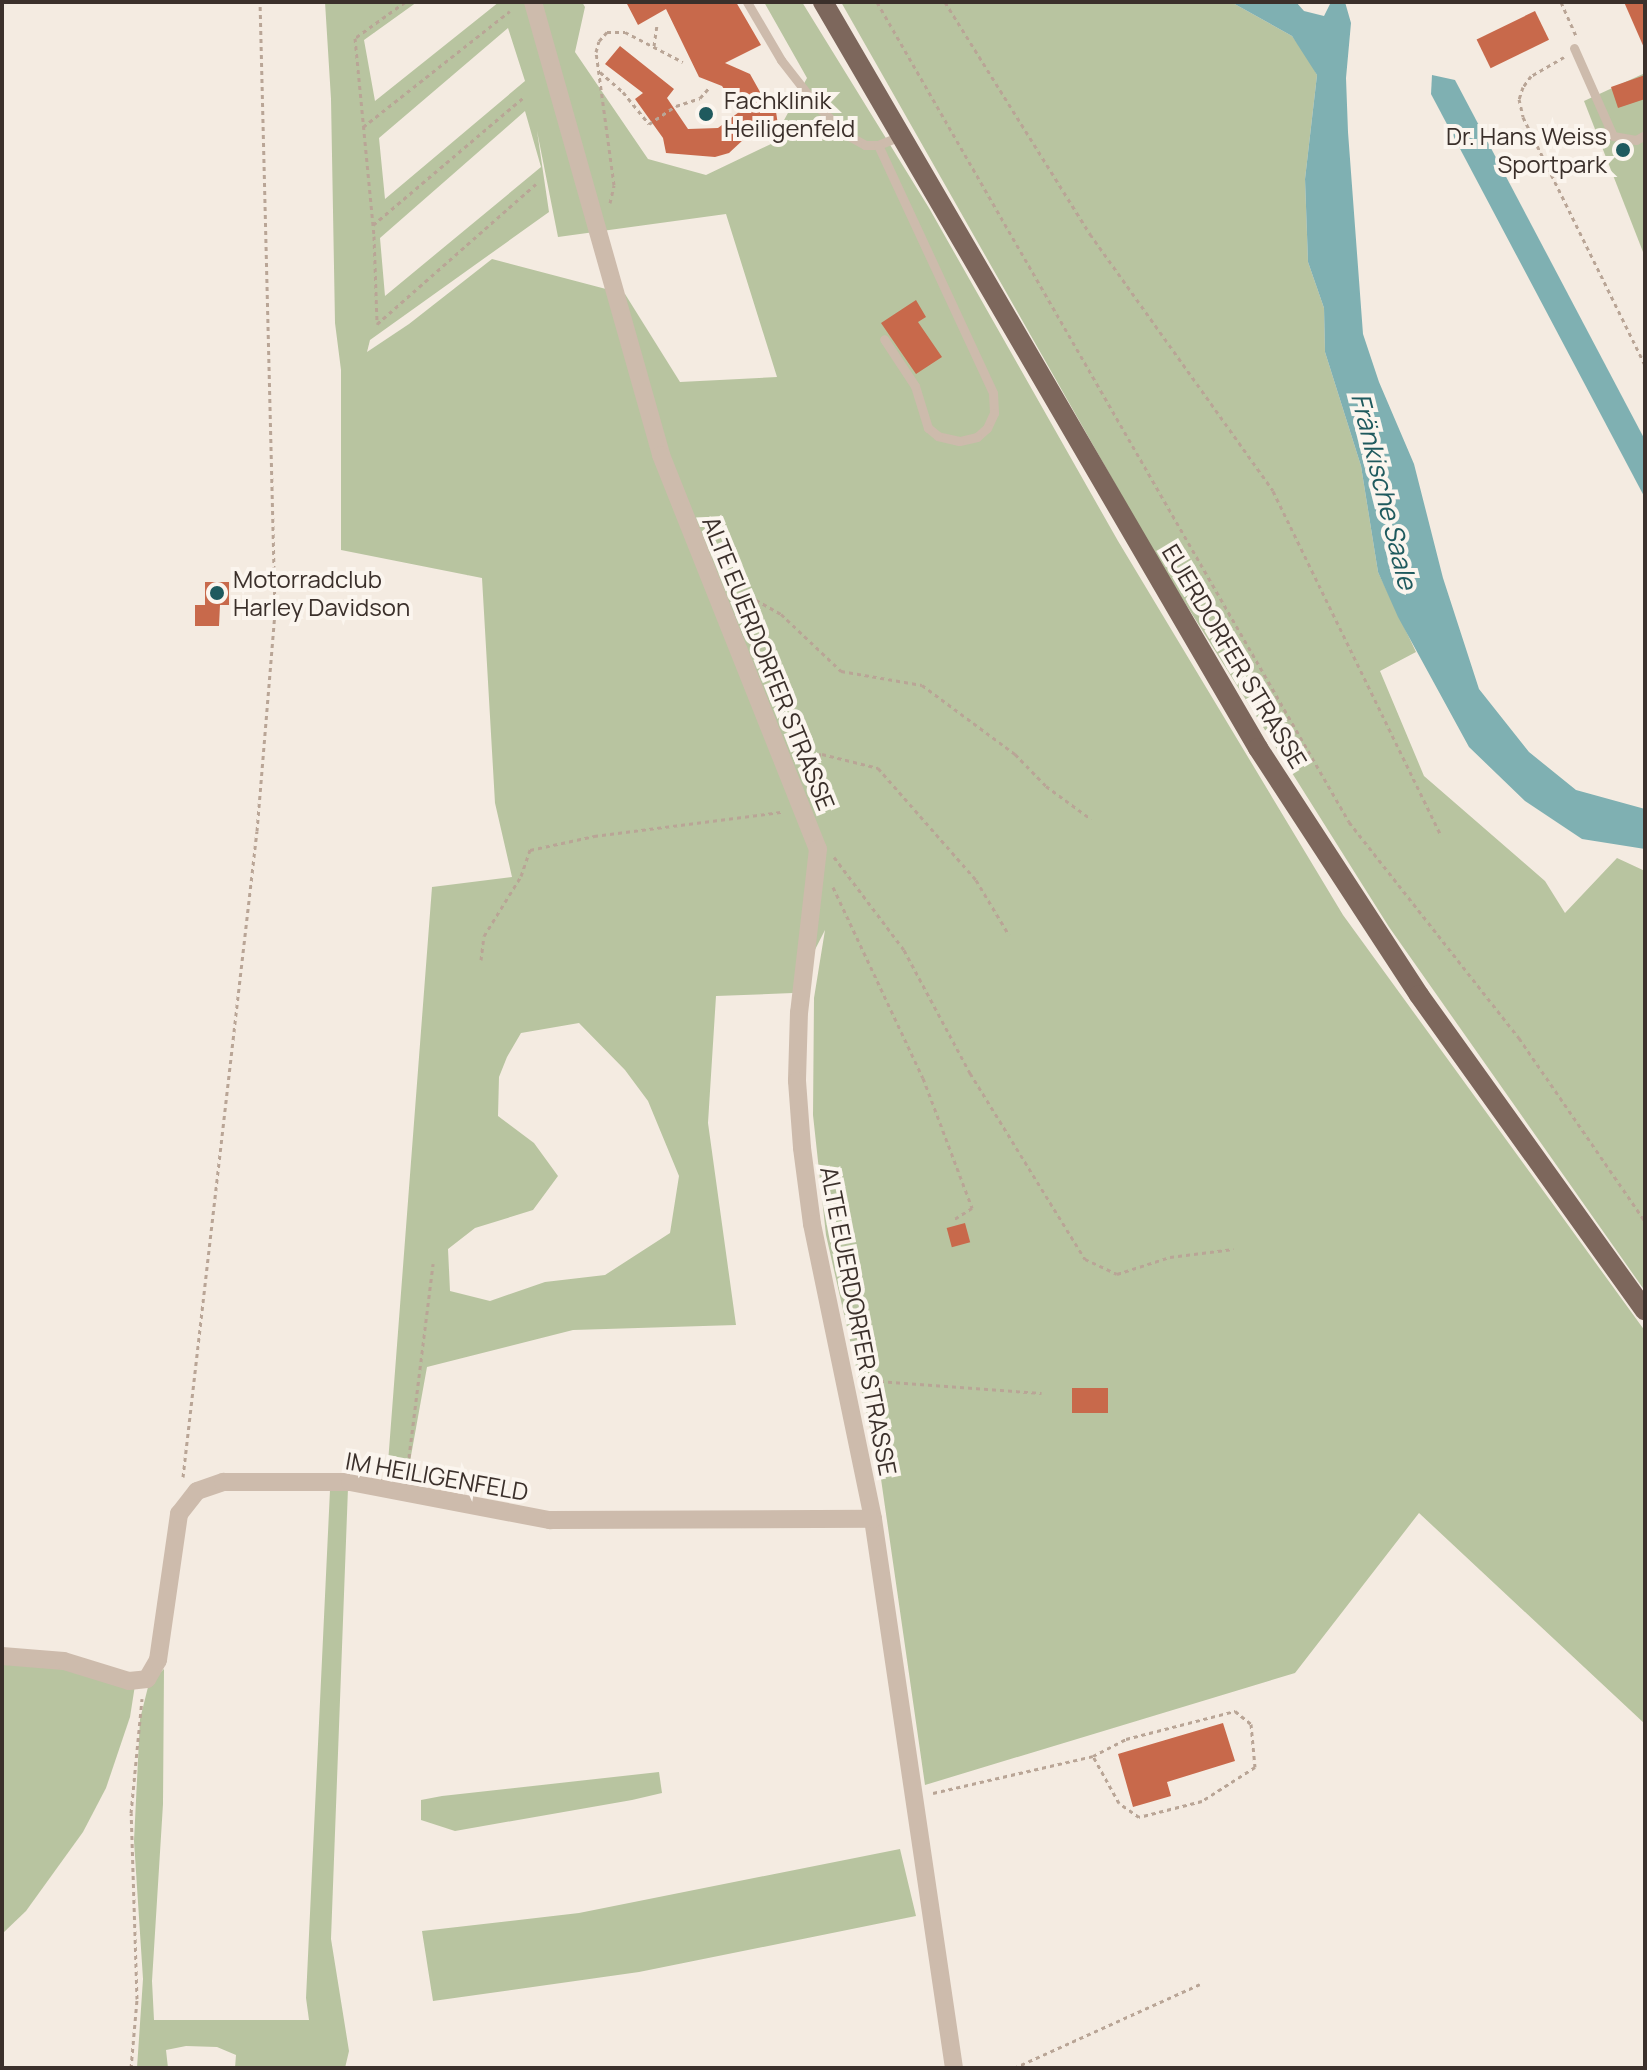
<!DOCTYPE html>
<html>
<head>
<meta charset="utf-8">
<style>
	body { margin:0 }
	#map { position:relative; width:1647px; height:2070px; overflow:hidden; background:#f4ebe1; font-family:Manrope,sans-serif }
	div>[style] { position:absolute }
	.green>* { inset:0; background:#b8c4a0 }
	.water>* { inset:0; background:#7fb0b2 }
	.building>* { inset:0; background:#c8694b; transform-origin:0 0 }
	.path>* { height:3px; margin-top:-1.5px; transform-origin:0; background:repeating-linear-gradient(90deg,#b9a596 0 4px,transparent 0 8px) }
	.lane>* { height:9px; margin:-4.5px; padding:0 4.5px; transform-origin:4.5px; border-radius:4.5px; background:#cdbbac }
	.street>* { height:18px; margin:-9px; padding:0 9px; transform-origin:9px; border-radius:9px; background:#cdbbac }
	.primary>* { height:20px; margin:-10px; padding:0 10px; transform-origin:10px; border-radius:10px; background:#7d675c }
	.dots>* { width:22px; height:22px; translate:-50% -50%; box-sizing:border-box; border:4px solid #fbf5ee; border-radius:50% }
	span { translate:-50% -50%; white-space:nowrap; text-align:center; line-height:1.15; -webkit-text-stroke:8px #fbf5ee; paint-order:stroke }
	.poi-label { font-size:24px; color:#3b302b }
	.left { translate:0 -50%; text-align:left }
	.right { translate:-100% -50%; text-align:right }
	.street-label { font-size:24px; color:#3b302b }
	.water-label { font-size:26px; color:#1f5a5e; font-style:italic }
	.frame { position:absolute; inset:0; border:4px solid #3b302b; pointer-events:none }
</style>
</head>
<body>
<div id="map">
	<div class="green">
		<i style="clip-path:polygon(evenodd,325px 2px,417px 2px,364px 40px,375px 101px,499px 2px,582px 2px,585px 7px,575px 52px,648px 159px,706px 175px,771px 144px,807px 78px,764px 2px,802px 2px,929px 208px,1118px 541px,1343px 915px,1645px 1331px,1645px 1724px,1419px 1513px,1295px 1673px,925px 1785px,880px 1472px,826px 1235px,813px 1115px,814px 998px,825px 930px,793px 993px,716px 996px,708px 1123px,736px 1325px,573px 1330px,427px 1367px,407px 1478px,387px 1476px,432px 887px,512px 877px,495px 803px,482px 578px,341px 550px,341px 370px,335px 323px,331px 99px,325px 2px,508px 28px,525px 81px,385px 199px,379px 138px,508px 28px,325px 2px,525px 111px,541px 167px,385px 296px,380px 238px,525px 111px,325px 2px,537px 131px,558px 237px,726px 214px,777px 377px,680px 382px,625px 294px,492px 259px,409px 324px,367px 352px,370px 340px,549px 212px,537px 131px,325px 2px,579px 1023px,625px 1070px,648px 1101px,679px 1176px,670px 1233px,605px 1275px,545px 1282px,490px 1301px,450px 1291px,448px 1249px,475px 1228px,533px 1210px,558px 1176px,534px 1143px,498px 1116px,499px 1077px,507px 1057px,521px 1033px,579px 1023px)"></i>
		<i style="clip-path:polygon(841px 2px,1231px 2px,1292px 36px,1307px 56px,1317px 75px,1305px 179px,1308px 262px,1324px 308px,1325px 352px,1361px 466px,1378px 572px,1416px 652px,1380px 671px,1424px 776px,1545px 881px,1565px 913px,1617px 858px,1645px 871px,1645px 1291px,1389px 927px,1163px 568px)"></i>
		<i style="clip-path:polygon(1645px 73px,1645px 257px,1584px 101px)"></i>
		<i style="clip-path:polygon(348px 1488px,331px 1939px,349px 2051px,345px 2068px,235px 2068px,236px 2055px,217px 2047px,186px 2046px,166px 2050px,168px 2068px,137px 2068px,143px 1979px,134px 1841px,140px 1719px,149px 1683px,164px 1669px,163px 1804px,152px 1981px,154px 2020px,309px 2020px,306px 1998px,330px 1490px)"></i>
		<i style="clip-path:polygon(2px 1660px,45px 1664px,135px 1685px,130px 1717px,106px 1788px,83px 1832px,26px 1911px,2px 1934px)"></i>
		<i style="clip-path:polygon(659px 1772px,662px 1793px,632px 1800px,455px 1831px,421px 1820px,421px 1800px,442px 1796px)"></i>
		<i style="clip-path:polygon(900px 1849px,916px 1916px,639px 1972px,433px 2001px,422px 1931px,579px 1913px)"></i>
	</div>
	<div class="water">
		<i style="clip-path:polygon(1231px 2px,1296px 2px,1304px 11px,1324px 16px,1331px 2px,1345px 2px,1351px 23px,1346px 78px,1348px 132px,1363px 334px,1379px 382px,1414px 464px,1443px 578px,1479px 689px,1529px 752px,1576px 790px,1645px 809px,1645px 849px,1582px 839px,1525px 801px,1469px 747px,1398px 617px,1378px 572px,1361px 466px,1325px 352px,1324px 308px,1308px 262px,1305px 179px,1317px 75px,1292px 36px)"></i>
		<i style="clip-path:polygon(1432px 75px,1455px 80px,1645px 440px,1645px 498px,1431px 94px)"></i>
	</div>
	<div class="building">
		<i style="clip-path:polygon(626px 2px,736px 2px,761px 45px,725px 63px,750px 74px,764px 99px,775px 105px,778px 125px,744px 126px,743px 140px,729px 153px,715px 157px,666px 153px,663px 138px,635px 99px,643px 93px,605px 64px,620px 46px,674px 89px,667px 98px,688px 129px,718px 128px,739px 112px,722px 86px,699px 77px,666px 9px,638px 25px)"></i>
		<i style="clip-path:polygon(1624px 2px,1645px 2px,1645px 50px)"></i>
		<i style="left:1535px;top:11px;width:32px;height:65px;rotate:64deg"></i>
		<i style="clip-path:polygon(1645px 75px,1645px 99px,1618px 108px,1611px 87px)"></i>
		<i style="clip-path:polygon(916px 300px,926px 317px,918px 322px,942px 357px,916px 374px,881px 323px)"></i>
		<i style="clip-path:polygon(205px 582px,229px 582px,229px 605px,220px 605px,219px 626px,195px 626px,195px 605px,205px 605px)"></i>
		<i style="left:965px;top:1223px;width:20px;height:19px;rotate:75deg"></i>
		<i style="left:1108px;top:1388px;width:25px;height:36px;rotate:90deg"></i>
		<i style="clip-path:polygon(1223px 1723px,1235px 1761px,1167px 1782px,1171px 1796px,1133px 1807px,1118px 1754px)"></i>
	</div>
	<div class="path">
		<i style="left:405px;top:2px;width:62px;rotate:144.2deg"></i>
		<i style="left:355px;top:38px;width:199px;rotate:84.5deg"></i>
		<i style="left:374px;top:236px;width:88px;rotate:88deg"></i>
		<i style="left:377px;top:324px;width:212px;rotate:-41.4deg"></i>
		<i style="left:877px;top:2px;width:946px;rotate:60.07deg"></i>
		<i style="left:1349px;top:822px;width:275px;rotate:51.8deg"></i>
		<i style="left:1519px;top:1038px;width:222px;rotate:55.5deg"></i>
		<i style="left:945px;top:2px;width:274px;rotate:58deg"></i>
		<i style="left:1090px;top:234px;width:315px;rotate:54.5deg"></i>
		<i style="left:1273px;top:491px;width:383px;rotate:64deg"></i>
		<i style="left:1561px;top:2px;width:36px;rotate:66deg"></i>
		<i style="left:654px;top:46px;width:22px;rotate:-82deg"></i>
		<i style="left:1564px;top:57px;width:38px;rotate:150deg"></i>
		<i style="left:1531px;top:76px;width:14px;rotate:126deg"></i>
		<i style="left:1523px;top:87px;width:13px;rotate:108deg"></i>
		<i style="left:1519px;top:99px;width:18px;rotate:77deg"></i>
		<i style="left:1523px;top:117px;width:276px;rotate:63.8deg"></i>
		<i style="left:600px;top:72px;width:30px;rotate:41deg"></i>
		<i style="left:623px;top:92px;width:41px;rotate:50.9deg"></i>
		<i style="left:649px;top:124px;width:32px;rotate:-34deg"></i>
		<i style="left:676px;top:106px;width:25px;rotate:-18deg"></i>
		<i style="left:700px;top:98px;width:15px;rotate:-48deg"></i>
		<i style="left:363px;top:127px;width:187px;rotate:-38.3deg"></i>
		<i style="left:610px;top:203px;width:18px;rotate:-77deg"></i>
		<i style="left:614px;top:185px;width:134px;rotate:-97.7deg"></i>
		<i style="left:596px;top:52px;width:11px;rotate:-75deg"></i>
		<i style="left:599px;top:41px;width:12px;rotate:-48deg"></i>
		<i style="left:607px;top:32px;width:18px"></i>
		<i style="left:625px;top:32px;width:65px;rotate:27.3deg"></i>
		<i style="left:373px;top:225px;width:199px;rotate:-40.3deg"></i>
		<i style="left:735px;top:588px;width:53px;rotate:29.5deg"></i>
		<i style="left:781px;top:614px;width:83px;rotate:43.5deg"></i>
		<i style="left:841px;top:671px;width:82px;rotate:9.8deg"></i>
		<i style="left:922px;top:685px;width:116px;rotate:36.6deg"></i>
		<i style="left:1015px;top:754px;width:45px;rotate:45.9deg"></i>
		<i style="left:1046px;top:786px;width:56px;rotate:36.3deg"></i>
		<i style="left:801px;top:756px;width:21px;rotate:-5deg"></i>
		<i style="left:822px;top:754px;width:58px;rotate:14deg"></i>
		<i style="left:878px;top:768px;width:149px;rotate:48.8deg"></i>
		<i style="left:976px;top:880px;width:64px;rotate:59deg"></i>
		<i style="left:834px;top:857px;width:116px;rotate:53deg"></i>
		<i style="left:904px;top:950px;width:140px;rotate:61.8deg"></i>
		<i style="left:970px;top:1073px;width:219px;rotate:58.3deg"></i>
		<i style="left:1085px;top:1259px;width:35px;rotate:25deg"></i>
		<i style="left:1117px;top:1274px;width:56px;rotate:-17.8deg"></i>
		<i style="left:1170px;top:1257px;width:64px;rotate:-7.1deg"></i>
		<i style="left:833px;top:887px;width:211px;rotate:64.8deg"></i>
		<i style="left:923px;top:1078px;width:139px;rotate:69.3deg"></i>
		<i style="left:972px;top:1208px;width:22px;rotate:148deg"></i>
		<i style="left:481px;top:960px;width:24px;rotate:-83deg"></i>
		<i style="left:484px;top:936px;width:70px;rotate:-58.3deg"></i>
		<i style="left:521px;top:876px;width:28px;rotate:-71deg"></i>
		<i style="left:530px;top:850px;width:66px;rotate:-12.3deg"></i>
		<i style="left:594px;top:836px;width:190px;rotate:-7.3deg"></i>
		<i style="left:864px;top:1380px;width:178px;rotate:4.2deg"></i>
		<i style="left:407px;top:1473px;width:211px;rotate:-82.9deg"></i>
		<i style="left:183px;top:1477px;width:650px;rotate:-83.47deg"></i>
		<i style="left:257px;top:831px;width:222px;rotate:-85.3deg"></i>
		<i style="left:275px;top:610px;width:608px;rotate:-91.41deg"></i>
		<i style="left:933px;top:1793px;width:164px;rotate:-13deg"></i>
		<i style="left:1093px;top:1756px;width:37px;rotate:-27deg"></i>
		<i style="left:1126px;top:1739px;width:113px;rotate:-14.4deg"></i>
		<i style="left:1235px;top:1711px;width:21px;rotate:39deg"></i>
		<i style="left:1251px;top:1724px;width:43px;rotate:84.7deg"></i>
		<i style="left:1255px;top:1767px;width:63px;rotate:147.3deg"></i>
		<i style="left:1202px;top:1801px;width:65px;rotate:165.7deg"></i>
		<i style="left:1139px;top:1817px;width:24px;rotate:-145deg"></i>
		<i style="left:1119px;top:1803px;width:54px;rotate:-119deg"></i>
		<i style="left:131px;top:2068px;width:69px;rotate:-85deg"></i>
		<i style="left:137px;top:1999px;width:186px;rotate:-91.8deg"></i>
		<i style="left:131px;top:1813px;width:115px;rotate:-84.5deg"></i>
		<i style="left:1014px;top:2068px;width:204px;rotate:-24.3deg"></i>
	</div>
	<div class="lane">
		<i style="left:747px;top:2px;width:67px;rotate:59.6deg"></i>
		<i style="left:781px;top:60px;width:58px;rotate:52deg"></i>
		<i style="left:817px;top:106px;width:44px;rotate:43.2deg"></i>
		<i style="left:849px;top:136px;width:18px;rotate:29deg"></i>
		<i style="left:865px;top:145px;width:13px"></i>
		<i style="left:878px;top:145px;width:24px;rotate:-22deg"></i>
		<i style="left:1574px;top:48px;width:96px;rotate:66.1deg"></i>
		<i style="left:1613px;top:136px;width:23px;rotate:10deg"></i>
		<i style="left:1636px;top:140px;width:10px;rotate:-29deg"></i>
		<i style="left:878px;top:145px;width:273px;rotate:65.1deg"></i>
		<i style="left:993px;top:393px;width:20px;rotate:87deg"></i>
		<i style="left:994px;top:413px;width:17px;rotate:115deg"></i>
		<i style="left:987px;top:428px;width:13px;rotate:138deg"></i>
		<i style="left:977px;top:437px;width:18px;rotate:167deg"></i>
		<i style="left:959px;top:441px;width:22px;rotate:-167deg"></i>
		<i style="left:938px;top:436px;width:13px;rotate:-141deg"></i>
		<i style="left:928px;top:428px;width:44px;rotate:-107.2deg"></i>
		<i style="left:915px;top:386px;width:56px;rotate:-123.4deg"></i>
	</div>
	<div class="street">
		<i style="left:533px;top:2px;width:471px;rotate:74.2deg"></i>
		<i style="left:661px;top:455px;width:424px;rotate:68.3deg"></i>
		<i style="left:818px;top:849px;width:164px;rotate:96.6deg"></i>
		<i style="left:799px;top:1012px;width:69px;rotate:91.7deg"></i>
		<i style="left:797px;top:1081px;width:67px;rotate:85.7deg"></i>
		<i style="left:802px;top:1148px;width:77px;rotate:82.5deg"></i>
		<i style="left:812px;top:1224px;width:301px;rotate:78.3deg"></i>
		<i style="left:873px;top:1519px;width:555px;rotate:81.61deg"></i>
		<i style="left:2px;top:1656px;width:62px;rotate:4.6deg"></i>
		<i style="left:64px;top:1661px;width:68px;rotate:17.1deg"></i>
		<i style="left:129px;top:1681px;width:18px;rotate:-6deg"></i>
		<i style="left:147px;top:1679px;width:22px;rotate:-60deg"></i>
		<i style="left:158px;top:1660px;width:148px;rotate:-81.8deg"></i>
		<i style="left:179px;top:1514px;width:29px;rotate:-52deg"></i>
		<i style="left:197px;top:1491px;width:28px;rotate:-19deg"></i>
		<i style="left:223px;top:1482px;width:127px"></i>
		<i style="left:350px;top:1482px;width:204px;rotate:10.8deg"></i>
		<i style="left:550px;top:1520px;width:323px;rotate:-0.2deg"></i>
	</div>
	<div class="primary">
		<i style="left:823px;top:2px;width:864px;rotate:59.75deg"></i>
		<i style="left:1258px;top:748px;width:295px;rotate:56.9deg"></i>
		<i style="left:1419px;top:995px;width:388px;rotate:54.4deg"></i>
	</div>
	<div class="dots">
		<i style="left:706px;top:114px;background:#1f5a5e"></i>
		<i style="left:1623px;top:150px;background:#1f5a5e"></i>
		<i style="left:217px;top:593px;background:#1f5a5e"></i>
	</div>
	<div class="poi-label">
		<span class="left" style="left:724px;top:114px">Fachklinik<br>Heiligenfeld</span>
		<span class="right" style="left:1607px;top:150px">Dr. Hans Weiss<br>Sportpark</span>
		<span class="left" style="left:233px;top:593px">Motorradclub<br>Harley Davidson</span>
	</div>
	<div class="street-label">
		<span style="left:1235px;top:656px;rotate:59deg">EUERDORFER STRASSE</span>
		<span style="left:769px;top:663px;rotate:68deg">ALTE EUERDORFER STRASSE</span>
		<span style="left:859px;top:1321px;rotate:79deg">ALTE EUERDORFER STRASSE</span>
		<span style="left:437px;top:1476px;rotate:10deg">IM HEILIGENFELD</span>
	</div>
	<div class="water-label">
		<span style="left:1384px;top:491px;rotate:76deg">Fränkische Saale</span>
	</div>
	<div class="frame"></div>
</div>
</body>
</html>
